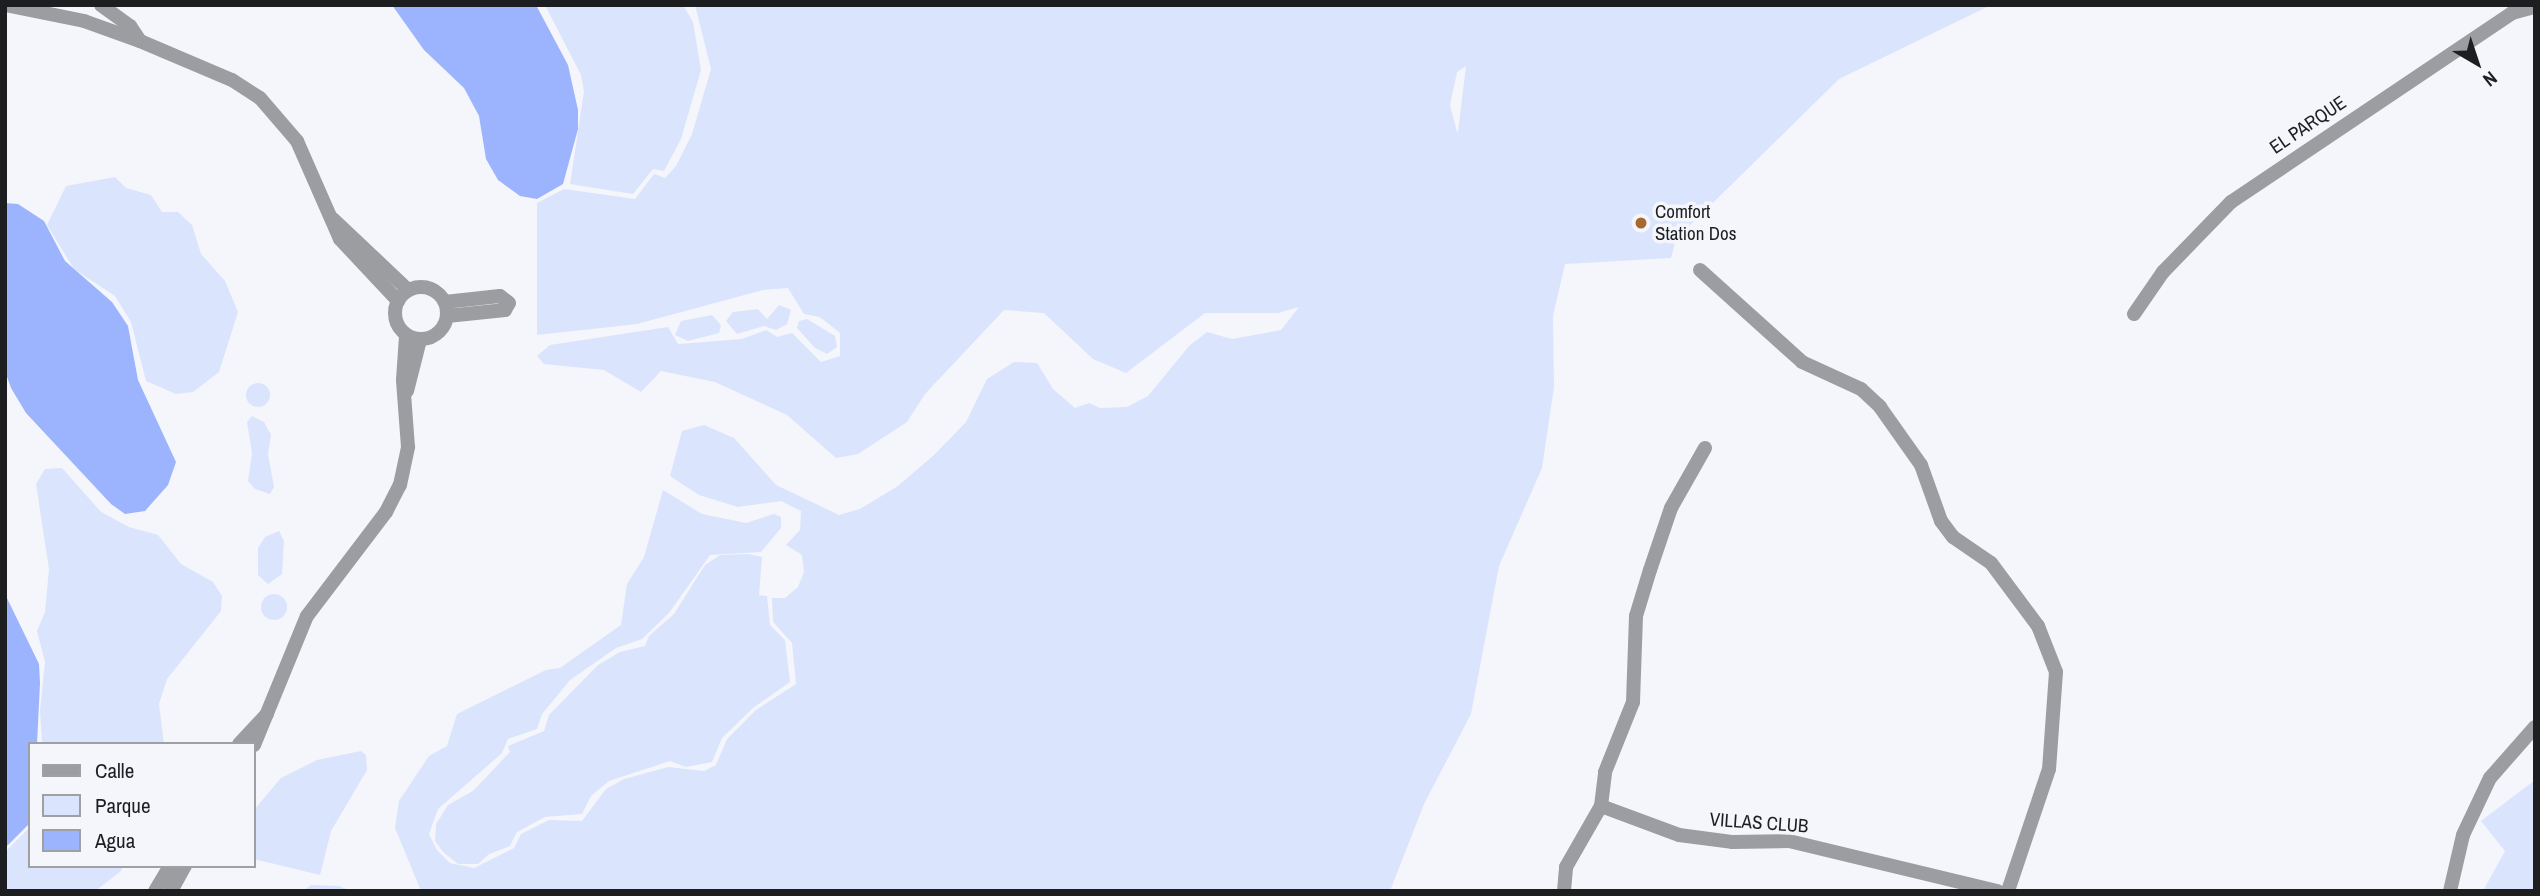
<!DOCTYPE html>
<html>
<head>
<meta charset="utf-8">
<style>
	body { margin:0 }
	#map { position:relative; width:2540px; height:896px; overflow:hidden; background:#f4f6fb; font-family:"Archivo Narrow",sans-serif }
	div>[style] { position:absolute }
	.green>* { inset:0; background:#dbe4fd }
	.round { border-radius:50% }
	.water>* { inset:0; background:#9cb4fd }
	.minor>* { height:14px; margin:-7px; padding:0 7px; transform-origin:7px; border-radius:7px; background:#9c9da0 }
	.minor>.ring { margin:-7px; padding:0; box-sizing:content-box; background:none; border:14px solid #9c9da0; border-radius:50% }
	.dots>* { width:19px; height:19px; translate:-50% -50%; box-sizing:border-box; border:4px solid #f4f6fb; border-radius:50% }
	span { translate:-50% -50%; white-space:nowrap; text-align:center; line-height:1.15; -webkit-text-stroke:7px #f4f6fb; paint-order:stroke }
	.street-label { font-size:19px; color:#1d1e20 }
	.poi-label { font-size:19px; color:#1d1e20 }
	.left { translate:0 -50%; text-align:left }
	.frame { position:absolute; inset:0; border:7px solid #1d1e20; pointer-events:none }
	.legend { position:absolute; left:28px; top:742px; width:228px; height:126px; box-sizing:border-box; background:#f4f6fb; border:2px solid #9ea0a3; margin:0; padding:9px 12px; list-style:none; font-size:21px; color:#1d1e20 }
	.legend li { display:flex; align-items:center; gap:14px; height:35px }
	.legend b { width:35px; border:2px solid #9ea0a3 }
	.north { position:absolute; left:2442px; top:28px; width:70px; height:70px; -webkit-text-stroke:5px #f4f6fb; paint-order:stroke; rotate:141deg; font-size:19px; font-weight:700; line-height:28px; text-align:center; color:#1d1e20 }
	.north::after { content:''; display:block; margin:auto; width:24px; height:32px; background:#1d1e20; clip-path:polygon(50% 0,100% 100%,50% 72%,0 100%) }
</style>
</head>
<body>
<div id="map">
	<div class="green">
		<i style="clip-path:polygon(545px 5px,683px 5px,693px 22px,701px 70px,681px 139px,664px 171px,653px 169px,633px 194px,570px 184px,584px 91px,581px 75px)"></i>
		<i style="clip-path:polygon(evenodd,695px 5px,1991px 5px,1839px 79px,1676px 239px,1671px 258px,1565px 264px,1553px 316px,1554px 387px,1542px 468px,1499px 566px,1471px 714px,1424px 804px,1390px 891px,421px 891px,395px 828px,399px 801px,429px 756px,447px 746px,457px 714px,546px 670px,560px 668px,621px 625px,627px 584px,644px 557px,663px 490px,702px 514px,746px 523px,774px 514px,781px 517px,781px 528px,761px 552px,710px 555px,669px 613px,642px 639px,616px 648px,570px 680px,542px 714px,537px 729px,508px 739px,502px 753px,438px 809px,429px 834px,437px 850px,450px 863px,474px 868px,514px 848px,521px 834px,549px 820px,582px 821px,606px 789px,624px 779px,668px 767px,704px 771px,716px 765px,727px 739px,756px 710px,796px 684px,792px 643px,773px 622px,772px 598px,785px 598px,798px 587px,804px 572px,802px 555px,786px 545px,800px 530px,801px 511px,781px 501px,738px 507px,699px 495px,682px 484px,670px 476px,682px 431px,704px 425px,734px 438px,776px 485px,839px 515px,860px 509px,898px 486px,934px 455px,966px 422px,987px 379px,1014px 362px,1037px 363px,1053px 389px,1075px 408px,1089px 403px,1100px 408px,1127px 407px,1148px 396px,1189px 346px,1207px 332px,1232px 339px,1281px 330px,1299px 307px,1278px 313px,1205px 313px,1126px 373px,1093px 359px,1044px 313px,1004px 310px,925px 394px,907px 422px,858px 454px,836px 458px,787px 415px,715px 382px,661px 371px,641px 392px,604px 370px,544px 364px,537px 356px,550px 345px,668px 327px,678px 344px,742px 339px,766px 330px,777px 337px,792px 333px,821px 362px,840px 356px,840px 333px,820px 317px,804px 314px,788px 288px,763px 290px,637px 324px,537px 335px,537px 203px,564px 189px,635px 199px,654px 174px,665px 178px,676px 166px,692px 134px,711px 69px,695px 5px,1466px 66px,1458px 132px,1457px 132px,1450px 105px,1457px 72px,1466px 66px)"></i>
		<i style="clip-path:polygon(115px 177px,126px 188px,151px 195px,162px 212px,178px 212px,192px 225px,201px 254px,225px 281px,238px 312px,219px 372px,193px 392px,176px 394px,146px 381px,131px 322px,115px 296px,74px 269px,47px 225px,66px 186px)"></i>
		<i style="clip-path:polygon(779px 305px,791px 310px,787px 324px,776px 330px,764px 326px,737px 334px,726px 321px,733px 312px,758px 309px,767px 319px)"></i>
		<i style="clip-path:polygon(712px 315px,721px 325px,719px 333px,688px 341px,675px 335px,681px 321px)"></i>
		<i style="clip-path:polygon(807px 319px,835px 336px,837px 347px,827px 354px,815px 348px,797px 328px,799px 321px)"></i>
		<i class="round" style="left:246px;top:383px;width:24px;height:24px"></i>
		<i style="clip-path:polygon(252px 416px,264px 422px,271px 435px,268px 454px,274px 487px,270px 494px,255px 489px,248px 481px,252px 453px,247px 422px)"></i>
		<i style="clip-path:polygon(62px 468px,101px 512px,129px 527px,158px 535px,181px 564px,213px 582px,222px 596px,221px 611px,167px 679px,159px 704px,164px 744px,42px 744px,40px 711px,45px 662px,37px 631px,45px 612px,49px 569px,36px 484px,45px 469px)"></i>
		<i style="clip-path:polygon(279px 531px,284px 541px,282px 574px,268px 584px,258px 575px,258px 548px,265px 537px)"></i>
		<i style="clip-path:polygon(749px 554px,762px 557px,759px 595px,767px 596px,770px 625px,785px 640px,790px 682px,753px 708px,722px 738px,712px 762px,686px 767px,670px 761px,609px 781px,591px 796px,582px 814px,545px 817px,517px 832px,510px 846px,489px 854px,478px 864px,458px 864px,443px 852px,435px 841px,436px 824px,448px 805px,473px 791px,510px 752px,508px 746px,544px 731px,549px 715px,598px 665px,620px 652px,645px 646px,649px 636px,674px 614px,705px 565px,720px 555px)"></i>
		<i class="round" style="left:261px;top:594px;width:26px;height:26px"></i>
		<i style="clip-path:polygon(361px 751px,366px 755px,367px 770px,331px 831px,320px 875px,254px 859px,254px 810px,281px 778px,317px 760px)"></i>
		<i style="clip-path:polygon(2535px 780px,2535px 891px,2483px 891px,2505px 851px,2481px 821px)"></i>
		<i style="clip-path:polygon(30px 827px,30px 866px,123px 866px,121px 871px,95px 891px,5px 891px,5px 852px)"></i>
		<i style="clip-path:polygon(311px 885px,339px 886px,351px 891px,303px 891px)"></i>
	</div>
	<div class="water">
		<i style="clip-path:polygon(392px 5px,536px 5px,568px 65px,578px 110px,578px 129px,563px 184px,537px 199px,520px 196px,498px 180px,486px 159px,479px 116px,464px 88px,424px 50px)"></i>
		<i style="clip-path:polygon(5px 203px,18px 204px,44px 221px,65px 261px,112px 302px,128px 326px,138px 380px,176px 462px,168px 485px,145px 511px,125px 514px,111px 504px,26px 413px,11px 388px,5px 371px)"></i>
		<i style="clip-path:polygon(5px 594px,39px 664px,40px 683px,37px 744px,30px 744px,30px 823px,5px 848px)"></i>
	</div>
	<div class="minor">
		<i style="left:5px;top:5px;width:81px;rotate:11.4deg"></i>
		<i style="left:84px;top:21px;width:59px;rotate:19.7deg"></i>
		<i style="left:140px;top:41px;width:100px;rotate:23deg"></i>
		<i style="left:232px;top:80px;width:33px;rotate:33deg"></i>
		<i style="left:260px;top:98px;width:57px;rotate:49.3deg"></i>
		<i style="left:297px;top:141px;width:107px;rotate:66.3deg"></i>
		<i style="left:340px;top:239px;width:85px;rotate:46.9deg"></i>
		<i style="left:101px;top:5px;width:36px;rotate:36deg"></i>
		<i style="left:130px;top:26px;width:18px;rotate:56deg"></i>
		<i style="left:333px;top:219px;width:103px;rotate:43.4deg"></i>
		<i style="left:1700px;top:270px;width:137px;rotate:42deg"></i>
		<i style="left:1802px;top:362px;width:65px;rotate:24.6deg"></i>
		<i style="left:1861px;top:389px;width:26px;rotate:43deg"></i>
		<i style="left:1880px;top:407px;width:71px;rotate:54.7deg"></i>
		<i style="left:1921px;top:465px;width:59px;rotate:70.3deg"></i>
		<i style="left:1941px;top:521px;width:20px;rotate:53deg"></i>
		<i style="left:1953px;top:537px;width:46px;rotate:34.4deg"></i>
		<i style="left:1991px;top:563px;width:79px;rotate:53.3deg"></i>
		<i style="left:2038px;top:626px;width:49px;rotate:68.6deg"></i>
		<i style="left:2056px;top:672px;width:97px;rotate:94.1deg"></i>
		<i style="left:2049px;top:769px;width:129px;rotate:108.6deg"></i>
		<i class="ring" style="left:395px;top:287px;width:38px;height:38px"></i>
		<i style="left:445px;top:302px;width:55px;rotate:-6.2deg"></i>
		<i style="left:500px;top:296px;width:11px;rotate:38deg"></i>
		<i style="left:509px;top:303px;width:8px;rotate:120deg"></i>
		<i style="left:505px;top:310px;width:58px;rotate:174.1deg"></i>
		<i style="left:2134px;top:314px;width:51px;rotate:-55.4deg"></i>
		<i style="left:2163px;top:272px;width:98px;rotate:-45.8deg"></i>
		<i style="left:2231px;top:202px;width:339px;rotate:-33.9deg"></i>
		<i style="left:2512px;top:13px;width:24px;rotate:-15deg"></i>
		<i style="left:407px;top:391px;width:53px;rotate:-75.7deg"></i>
		<i style="left:239px;top:744px;width:41px;rotate:-47deg"></i>
		<i style="left:254px;top:745px;width:139px;rotate:-67.7deg"></i>
		<i style="left:307px;top:616px;width:131px;rotate:-52.8deg"></i>
		<i style="left:386px;top:512px;width:30px;rotate:-63deg"></i>
		<i style="left:400px;top:485px;width:39px;rotate:-78deg"></i>
		<i style="left:408px;top:447px;width:67px;rotate:-94.3deg"></i>
		<i style="left:403px;top:380px;width:44px;rotate:-86.1deg"></i>
		<i style="left:1601px;top:806px;width:83px;rotate:20.4deg"></i>
		<i style="left:1679px;top:835px;width:53px;rotate:7.5deg"></i>
		<i style="left:1732px;top:842px;width:57px;rotate:-1deg"></i>
		<i style="left:1789px;top:841px;width:215px;rotate:13.5deg"></i>
		<i style="left:155px;top:891px;width:29px;rotate:-59deg"></i>
		<i style="left:171px;top:891px;width:29px;rotate:-61deg"></i>
		<i style="left:1564px;top:891px;width:24px;rotate:-85deg"></i>
		<i style="left:1566px;top:867px;width:70px;rotate:-60.2deg"></i>
		<i style="left:1601px;top:806px;width:34px;rotate:-83deg"></i>
		<i style="left:1605px;top:772px;width:75px;rotate:-68.2deg"></i>
		<i style="left:1633px;top:702px;width:86px;rotate:-88deg"></i>
		<i style="left:1636px;top:616px;width:48px;rotate:-73.1deg"></i>
		<i style="left:1650px;top:570px;width:65px;rotate:-71.3deg"></i>
		<i style="left:1671px;top:508px;width:69px;rotate:-60.5deg"></i>
		<i style="left:2450px;top:891px;width:57px;rotate:-76.9deg"></i>
		<i style="left:2463px;top:835px;width:63px;rotate:-64.7deg"></i>
		<i style="left:2490px;top:778px;width:68px;rotate:-48.6deg"></i>
	</div>
	<div class="dots">
		<i style="left:1641px;top:223px;background:#a86930"></i>
	</div>
	<div class="street-label">
		<span style="left:2308px;top:125px;rotate:-34deg">EL PARQUE</span>
		<span style="left:1759px;top:823px;rotate:4deg">VILLAS CLUB</span>
	</div>
	<div class="poi-label">
		<span class="left" style="left:1655px;top:223px">Comfort<br>Station Dos</span>
	</div>
	<div class="frame"></div>
	<ul class="legend">
	<li><b style="height:9px;background:#9c9da0"></b>Calle</li>
	<li><b style="height:19px;background:#dbe4fd"></b>Parque</li>
	<li><b style="height:19px;background:#9cb4fd"></b>Agua</li>
	</ul>
	<div class="north">N</div>
</div>
</body>
</html>
